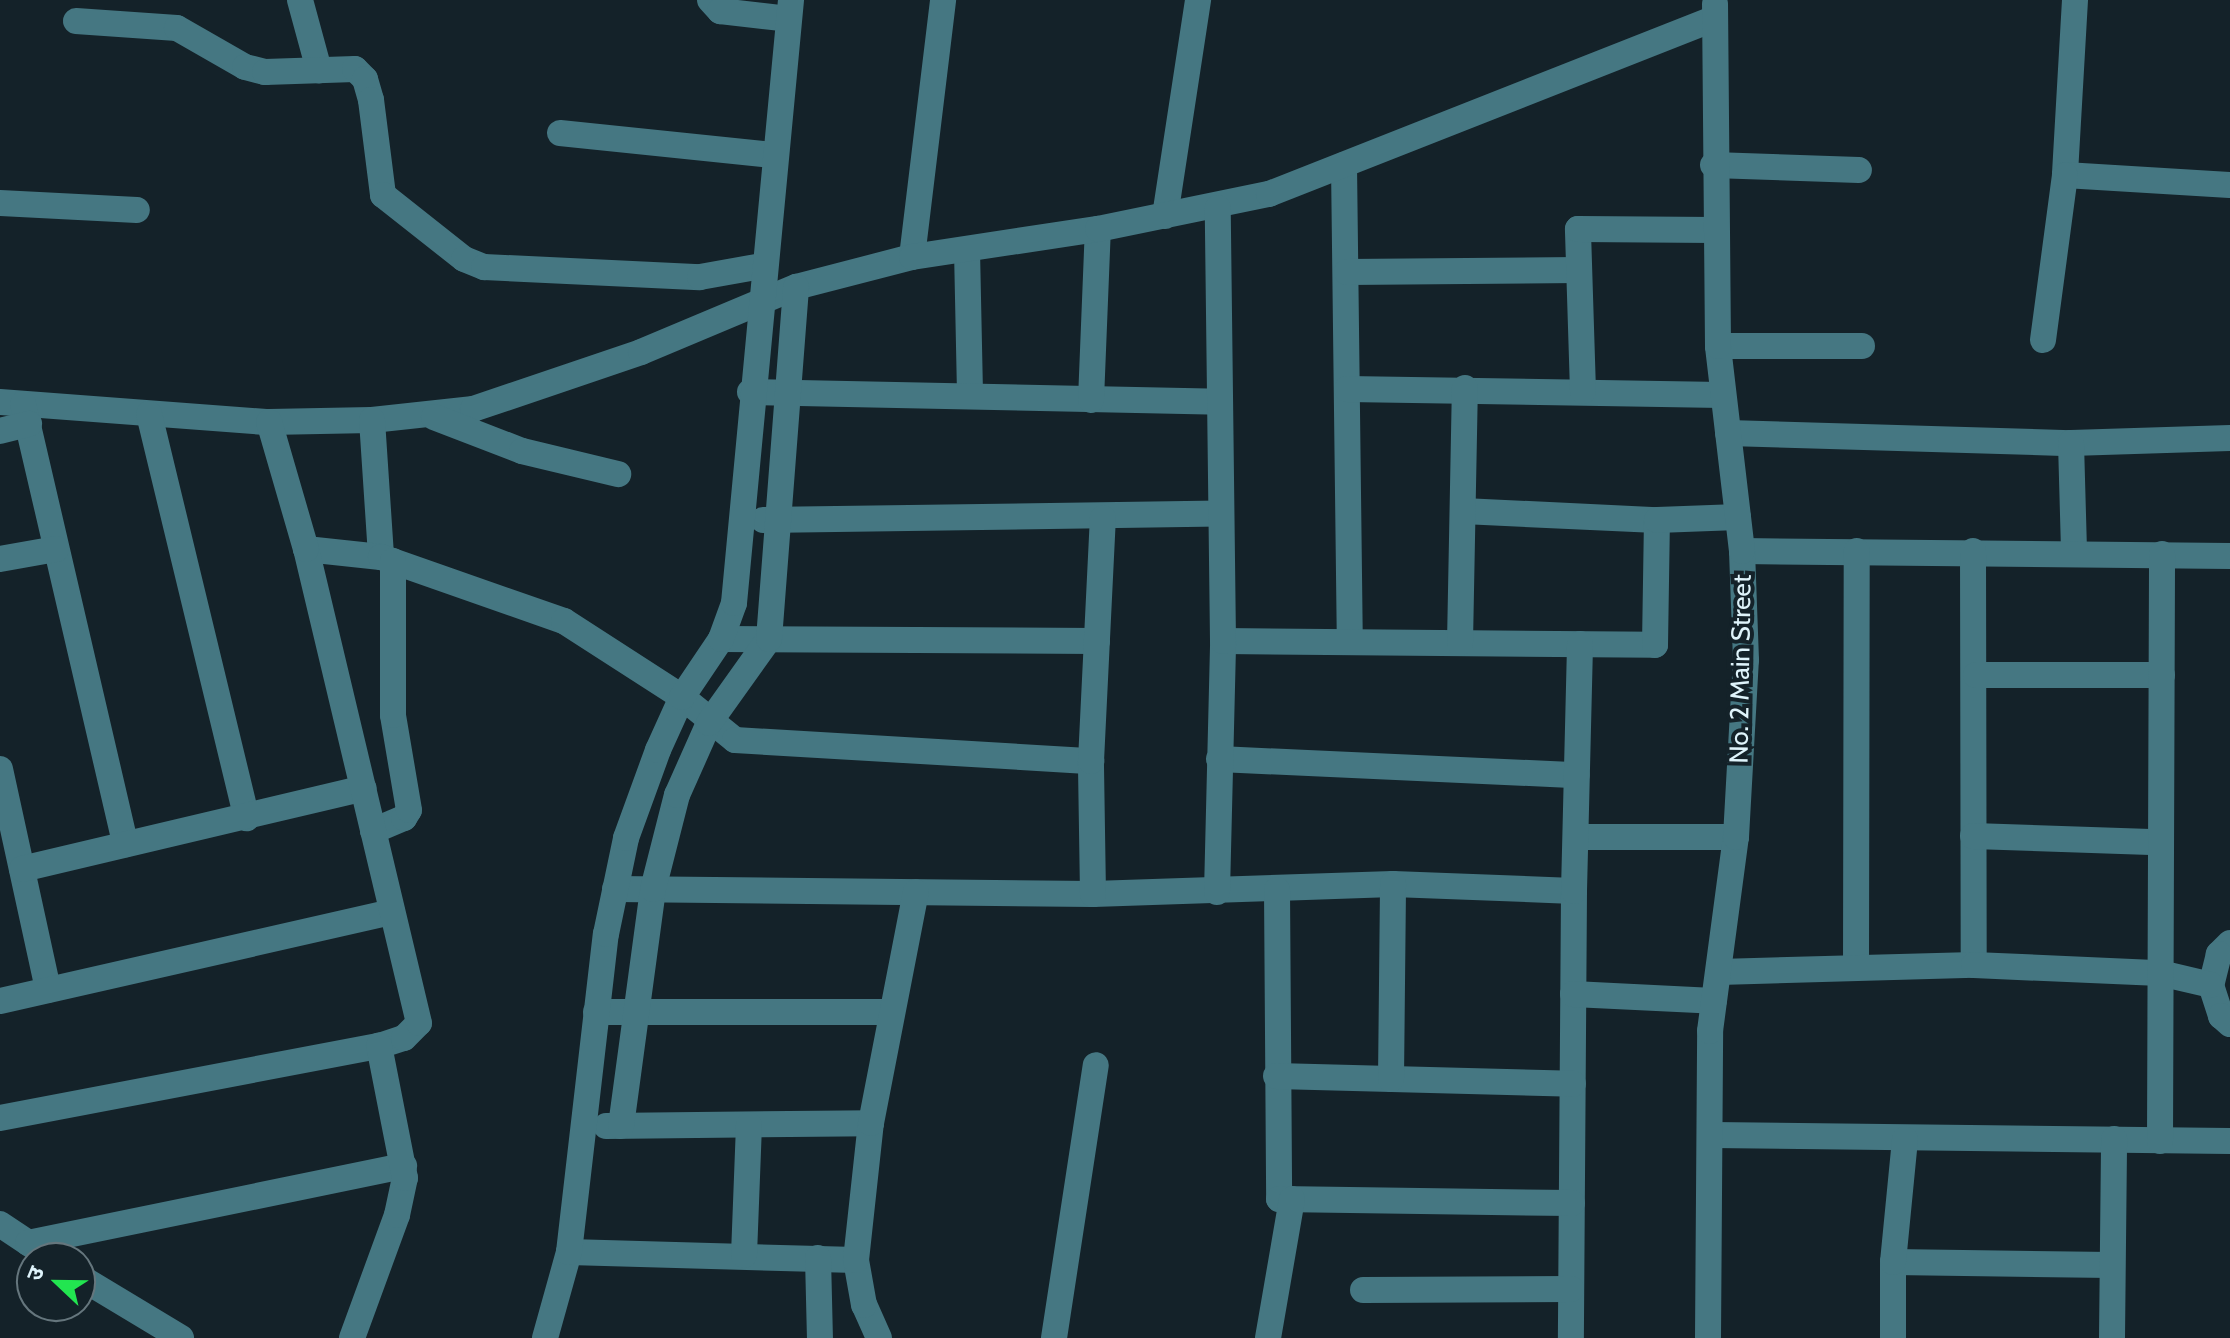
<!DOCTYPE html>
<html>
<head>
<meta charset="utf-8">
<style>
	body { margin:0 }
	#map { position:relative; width:2230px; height:1338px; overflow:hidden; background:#142229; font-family:Cabin,"Noto Sans Devanagari",sans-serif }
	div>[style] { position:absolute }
	.minor>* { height:26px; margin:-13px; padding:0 13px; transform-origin:13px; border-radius:13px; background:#457782 }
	span { translate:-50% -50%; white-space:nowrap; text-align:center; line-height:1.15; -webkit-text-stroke:8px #142229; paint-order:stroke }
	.street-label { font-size:26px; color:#dff4fb }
	.north { position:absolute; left:16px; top:1242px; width:80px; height:80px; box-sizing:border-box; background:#142229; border:2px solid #65767d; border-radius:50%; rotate:292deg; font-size:22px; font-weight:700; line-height:32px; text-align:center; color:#dff4fb }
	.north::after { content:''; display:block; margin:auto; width:28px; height:36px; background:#22e550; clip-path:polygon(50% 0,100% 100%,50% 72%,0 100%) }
</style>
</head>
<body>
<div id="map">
	<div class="minor">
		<i style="left:300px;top:0;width:73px;rotate:74.8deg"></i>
		<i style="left:710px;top:0;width:15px;rotate:48deg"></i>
		<i style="left:720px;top:11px;width:69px;rotate:6.6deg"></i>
		<i style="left:2075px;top:0;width:175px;rotate:93.3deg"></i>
		<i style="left:2065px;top:175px;width:165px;rotate:3.5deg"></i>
		<i style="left:76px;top:21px;width:101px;rotate:4deg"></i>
		<i style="left:177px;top:28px;width:78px;rotate:29.8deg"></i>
		<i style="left:245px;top:67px;width:21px;rotate:14deg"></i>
		<i style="left:265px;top:72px;width:90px;rotate:-1.9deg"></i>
		<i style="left:355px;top:69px;width:14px;rotate:45deg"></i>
		<i style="left:365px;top:79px;width:22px;rotate:74deg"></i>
		<i style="left:371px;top:100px;width:96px;rotate:82.8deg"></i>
		<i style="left:383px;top:195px;width:103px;rotate:38.3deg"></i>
		<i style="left:464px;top:259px;width:22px;rotate:22deg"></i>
		<i style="left:484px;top:267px;width:216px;rotate:2.7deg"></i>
		<i style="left:700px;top:277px;width:63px;rotate:-10.1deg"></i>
		<i style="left:560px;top:133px;width:214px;rotate:5.9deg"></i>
		<i style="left:1344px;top:165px;width:477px;rotate:89.3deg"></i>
		<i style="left:1713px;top:165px;width:146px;rotate:2deg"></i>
		<i style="left:0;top:203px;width:137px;rotate:2.9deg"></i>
		<i style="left:1165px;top:216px;width:219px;rotate:-81.3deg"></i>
		<i style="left:967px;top:250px;width:146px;rotate:88.8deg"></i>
		<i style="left:912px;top:257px;width:259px;rotate:-83.1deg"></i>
		<i style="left:1347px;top:272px;width:232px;rotate:-0.5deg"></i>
		<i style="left:2043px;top:340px;width:166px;rotate:-82.4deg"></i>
		<i style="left:1718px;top:346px;width:144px"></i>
		<i style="left:1347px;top:389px;width:375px;rotate:0.9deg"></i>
		<i style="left:1583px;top:391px;width:162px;rotate:-91.8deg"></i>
		<i style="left:1578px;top:229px;width:137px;rotate:0.4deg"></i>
		<i style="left:750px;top:392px;width:470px;rotate:1.2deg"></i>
		<i style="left:1091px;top:400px;width:171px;rotate:-87.7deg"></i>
		<i style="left:0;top:402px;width:270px;rotate:4.3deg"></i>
		<i style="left:269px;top:422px;width:103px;rotate:-1.1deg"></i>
		<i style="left:372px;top:420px;width:102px;rotate:-6.2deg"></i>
		<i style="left:473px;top:409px;width:177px;rotate:-18.7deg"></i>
		<i style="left:641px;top:352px;width:168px;rotate:-22.8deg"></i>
		<i style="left:796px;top:287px;width:120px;rotate:-14.5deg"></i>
		<i style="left:912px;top:257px;width:188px;rotate:-8.6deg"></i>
		<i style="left:1098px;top:229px;width:175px;rotate:-11.6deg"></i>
		<i style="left:1269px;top:194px;width:479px;rotate:-21.5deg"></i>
		<i style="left:23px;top:404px;width:452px;rotate:76.9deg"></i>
		<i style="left:149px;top:414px;width:416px;rotate:76.4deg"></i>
		<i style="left:434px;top:417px;width:94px;rotate:21.1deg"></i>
		<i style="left:522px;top:451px;width:99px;rotate:13.5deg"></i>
		<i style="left:372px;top:420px;width:137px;rotate:86.2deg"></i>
		<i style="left:0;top:431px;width:30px;rotate:-14deg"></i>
		<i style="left:1728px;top:433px;width:343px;rotate:1.7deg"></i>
		<i style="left:2071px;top:443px;width:159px;rotate:-1.8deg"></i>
		<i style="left:2071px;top:443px;width:110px;rotate:88.4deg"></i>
		<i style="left:1463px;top:511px;width:194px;rotate:2.7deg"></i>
		<i style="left:763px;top:520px;width:457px;rotate:-0.8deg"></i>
		<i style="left:306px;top:549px;width:75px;rotate:6.1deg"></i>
		<i style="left:381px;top:557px;width:194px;rotate:19.3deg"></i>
		<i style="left:564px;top:621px;width:140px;rotate:32.8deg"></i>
		<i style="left:682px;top:697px;width:68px;rotate:39.1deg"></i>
		<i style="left:735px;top:740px;width:357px;rotate:3.4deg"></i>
		<i style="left:1742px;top:551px;width:488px;rotate:0.6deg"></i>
		<i style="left:1973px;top:551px;width:414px;rotate:89.9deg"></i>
		<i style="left:0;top:559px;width:57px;rotate:-10.1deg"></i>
		<i style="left:721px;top:639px;width:376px;rotate:0.3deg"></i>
		<i style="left:1223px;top:641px;width:432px;rotate:0.5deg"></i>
		<i style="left:1655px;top:645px;width:125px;rotate:-89.1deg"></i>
		<i style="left:1657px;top:520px;width:81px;rotate:-2.1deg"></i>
		<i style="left:1460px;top:643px;width:255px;rotate:-88.9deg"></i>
		<i style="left:1976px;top:675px;width:186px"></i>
		<i style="left:1219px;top:759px;width:358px;rotate:2.6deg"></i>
		<i style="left:0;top:769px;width:226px;rotate:77.7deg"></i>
		<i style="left:373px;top:831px;width:34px;rotate:-23deg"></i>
		<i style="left:404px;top:818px;width:9px;rotate:-58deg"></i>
		<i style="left:409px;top:810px;width:96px;rotate:-99.6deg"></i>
		<i style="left:393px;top:715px;width:154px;rotate:-90deg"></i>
		<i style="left:1973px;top:836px;width:185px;rotate:1.9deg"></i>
		<i style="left:1576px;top:837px;width:160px"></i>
		<i style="left:22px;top:869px;width:351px;rotate:-13.3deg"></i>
		<i style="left:615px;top:889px;width:478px;rotate:0.6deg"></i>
		<i style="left:1093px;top:894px;width:300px;rotate:-1.9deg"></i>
		<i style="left:1393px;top:884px;width:181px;rotate:2.2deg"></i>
		<i style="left:1574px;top:891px;width:447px;rotate:90.4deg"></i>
		<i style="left:1277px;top:890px;width:309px;rotate:89.6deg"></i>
		<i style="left:1279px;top:1199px;width:293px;rotate:0.8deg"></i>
		<i style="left:1574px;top:891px;width:247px;rotate:-88.6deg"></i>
		<i style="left:1217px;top:892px;width:251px;rotate:-88.6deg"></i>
		<i style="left:1223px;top:641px;width:433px;rotate:-90.7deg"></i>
		<i style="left:1093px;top:894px;width:133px;rotate:-90.9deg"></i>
		<i style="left:1091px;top:761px;width:243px;rotate:-87.2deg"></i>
		<i style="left:2230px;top:943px;width:16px;rotate:135deg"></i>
		<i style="left:2219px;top:954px;width:32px;rotate:104deg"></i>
		<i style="left:2211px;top:985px;width:33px;rotate:72deg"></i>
		<i style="left:2221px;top:1016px;width:12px;rotate:42deg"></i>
		<i style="left:1856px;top:967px;width:416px;rotate:-89.9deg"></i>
		<i style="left:1719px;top:972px;width:255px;rotate:-1.6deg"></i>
		<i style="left:1974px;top:965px;width:186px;rotate:2.5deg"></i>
		<i style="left:2160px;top:973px;width:52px;rotate:13.2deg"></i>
		<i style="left:1573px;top:994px;width:141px;rotate:2.8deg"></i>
		<i style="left:0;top:1001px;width:402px;rotate:-12.8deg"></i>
		<i style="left:596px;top:1012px;width:295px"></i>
		<i style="left:1276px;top:1076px;width:297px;rotate:1.5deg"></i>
		<i style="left:1391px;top:1079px;width:195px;rotate:-89.4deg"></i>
		<i style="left:0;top:1118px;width:386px;rotate:-10.8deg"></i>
		<i style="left:379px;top:1046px;width:26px;rotate:-18deg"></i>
		<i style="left:404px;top:1038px;width:21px;rotate:-45deg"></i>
		<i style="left:419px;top:1023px;width:487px;rotate:-103.4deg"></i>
		<i style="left:306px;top:549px;width:132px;rotate:-106.2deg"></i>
		<i style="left:606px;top:1126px;width:265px;rotate:-0.6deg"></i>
		<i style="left:621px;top:1126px;width:239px;rotate:-82.3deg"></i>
		<i style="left:653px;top:889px;width:97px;rotate:-75.7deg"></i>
		<i style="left:677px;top:795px;width:79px;rotate:-66deg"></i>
		<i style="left:709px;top:723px;width:103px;rotate:-54.5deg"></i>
		<i style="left:769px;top:639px;width:353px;rotate:-85.6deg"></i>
		<i style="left:1712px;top:1135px;width:518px;rotate:0.66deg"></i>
		<i style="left:2160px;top:1141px;width:587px;rotate:-89.8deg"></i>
		<i style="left:0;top:1224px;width:61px;rotate:33.7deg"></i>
		<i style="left:28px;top:1243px;width:384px;rotate:-11.6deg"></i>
		<i style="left:569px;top:1252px;width:287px;rotate:1.6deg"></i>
		<i style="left:744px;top:1255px;width:130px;rotate:-87.8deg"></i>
		<i style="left:818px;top:1258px;width:80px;rotate:88.6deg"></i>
		<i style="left:1893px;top:1262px;width:219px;rotate:0.8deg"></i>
		<i style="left:80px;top:1277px;width:118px;rotate:31.1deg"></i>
		<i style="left:1363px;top:1290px;width:208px;rotate:-0.3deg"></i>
		<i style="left:352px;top:1338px;width:131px;rotate:-69.9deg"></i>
		<i style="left:397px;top:1215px;width:38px;rotate:-78deg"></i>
		<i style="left:405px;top:1178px;width:135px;rotate:-101.1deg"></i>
		<i style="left:545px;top:1338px;width:89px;rotate:-74.4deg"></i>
		<i style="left:569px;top:1252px;width:320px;rotate:-83.4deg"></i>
		<i style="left:606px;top:934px;width:98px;rotate:-78.2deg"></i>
		<i style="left:626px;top:838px;width:94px;rotate:-70deg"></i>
		<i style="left:658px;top:750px;width:58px;rotate:-65.6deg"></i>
		<i style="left:682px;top:697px;width:70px;rotate:-56.1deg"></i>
		<i style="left:721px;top:639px;width:38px;rotate:-70deg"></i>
		<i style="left:734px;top:603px;width:606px;rotate:-84.6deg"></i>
		<i style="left:879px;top:1338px;width:36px;rotate:-114deg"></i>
		<i style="left:864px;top:1305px;width:46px;rotate:-100.1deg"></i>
		<i style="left:856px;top:1260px;width:138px;rotate:-83.8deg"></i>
		<i style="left:871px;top:1123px;width:235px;rotate:-79deg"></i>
		<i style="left:1054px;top:1338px;width:276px;rotate:-81.3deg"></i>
		<i style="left:1268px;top:1338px;width:141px;rotate:-80.2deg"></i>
		<i style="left:1708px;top:1338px;width:307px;rotate:-89.6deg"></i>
		<i style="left:1710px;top:1031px;width:196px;rotate:-82.4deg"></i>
		<i style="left:1736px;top:837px;width:177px;rotate:-86.8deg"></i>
		<i style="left:1746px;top:660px;width:109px;rotate:-92.1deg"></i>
		<i style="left:1742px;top:551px;width:206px;rotate:-96.7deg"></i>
		<i style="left:1718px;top:346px;width:342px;rotate:-90.5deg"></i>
		<i style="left:1893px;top:1338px;width:76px;rotate:-90deg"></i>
		<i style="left:1893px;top:1262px;width:123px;rotate:-84.4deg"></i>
		<i style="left:2112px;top:1338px;width:199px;rotate:-89.4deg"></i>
	</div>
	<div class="street-label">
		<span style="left:1741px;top:669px;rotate:-89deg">No. 2 Main Street</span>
	</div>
	<div class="north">उ</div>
</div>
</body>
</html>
